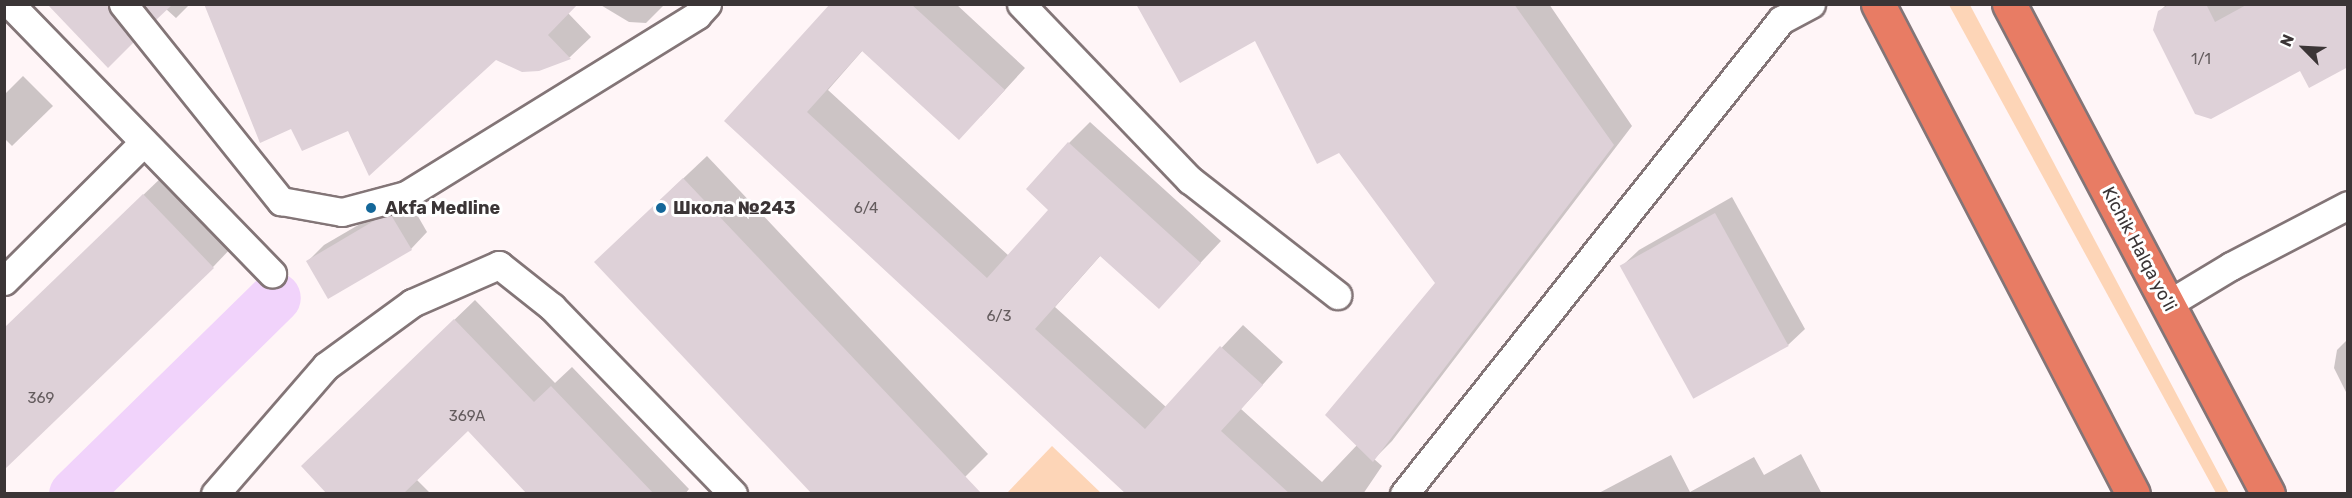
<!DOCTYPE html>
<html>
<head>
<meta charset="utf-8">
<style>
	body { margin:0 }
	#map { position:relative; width:2352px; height:498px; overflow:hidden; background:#fff5f7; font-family:Rubik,sans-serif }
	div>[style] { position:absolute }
	.green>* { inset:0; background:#fdd5b7 }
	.shadow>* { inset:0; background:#0003 }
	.canal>* { height:51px; margin:-25.5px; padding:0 25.5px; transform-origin:25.5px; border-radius:25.5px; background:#f1d3fb }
	.building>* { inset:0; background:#ded1d8; transform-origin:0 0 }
	.roads { filter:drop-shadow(2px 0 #837577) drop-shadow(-2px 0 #837577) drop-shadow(0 2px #837577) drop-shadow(0 -2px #837577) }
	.lane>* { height:27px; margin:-13.5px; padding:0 13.5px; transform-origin:13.5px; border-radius:13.5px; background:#fff }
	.highway>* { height:33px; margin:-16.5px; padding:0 16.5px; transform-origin:16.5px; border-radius:16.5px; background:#e87c64 }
	.dots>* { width:16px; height:16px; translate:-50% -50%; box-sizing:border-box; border:3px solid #fff; border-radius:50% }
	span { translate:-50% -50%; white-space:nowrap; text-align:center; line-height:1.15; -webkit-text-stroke:6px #fff; paint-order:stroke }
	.number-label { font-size:15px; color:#645c5e }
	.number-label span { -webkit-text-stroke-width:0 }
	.poi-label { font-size:18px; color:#3b3536; font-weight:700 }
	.left { translate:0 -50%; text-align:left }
	.street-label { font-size:18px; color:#3b3536 }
	.frame { position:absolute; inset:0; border:6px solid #3b3536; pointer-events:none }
	.north { position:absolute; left:2274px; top:18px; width:60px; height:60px; -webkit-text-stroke:4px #fff; paint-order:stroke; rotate:294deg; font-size:16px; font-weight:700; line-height:24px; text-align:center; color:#3b3536 }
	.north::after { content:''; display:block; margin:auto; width:21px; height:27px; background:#3b3536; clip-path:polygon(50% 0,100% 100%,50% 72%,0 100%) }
</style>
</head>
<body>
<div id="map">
	<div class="green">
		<i style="clip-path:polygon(1949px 5px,1970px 5px,2229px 493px,2216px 493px)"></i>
		<i style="clip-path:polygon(1052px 446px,1101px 493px,1007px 493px)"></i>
	</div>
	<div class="shadow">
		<i style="clip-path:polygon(93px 4px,190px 4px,176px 18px,166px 9px,150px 11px,154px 20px,108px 66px)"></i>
		<i style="clip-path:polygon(599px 4px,665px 4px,646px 23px,629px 22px)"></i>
		<i style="clip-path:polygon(832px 4px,956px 4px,1025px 68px,981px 116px,863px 50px,828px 90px,1009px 256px,1050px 210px,1069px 143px,1090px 122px,1221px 241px,1159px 307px,1101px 255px,1055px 307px,1166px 407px,1243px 325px,1283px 362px,1241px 409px,1322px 482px,1358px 444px,1437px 283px,1256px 39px,1138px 4px,1549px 4px,1632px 126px,1392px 441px,1374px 459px,1382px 466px,1363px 494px,1129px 494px,726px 121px)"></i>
		<i style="clip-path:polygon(2167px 4px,2348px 4px,2301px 69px,2159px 12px)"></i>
		<i style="clip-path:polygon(568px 13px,591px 37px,570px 57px,539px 70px,496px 58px,349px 129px,291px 127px)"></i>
		<i style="clip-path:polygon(23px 76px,53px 106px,12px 146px,4px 138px,4px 95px)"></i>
		<i style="clip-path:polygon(707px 156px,988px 454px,948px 494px,618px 240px)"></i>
		<i style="clip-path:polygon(165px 174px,234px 245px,213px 267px,4px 329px)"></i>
		<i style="clip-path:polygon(1732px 197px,1805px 329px,1788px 345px,1622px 266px,1639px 250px)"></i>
		<i style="clip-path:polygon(408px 199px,427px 232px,411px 249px,308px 261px,324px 245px,396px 203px)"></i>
		<i style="clip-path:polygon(475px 300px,555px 383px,572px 367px,689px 489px,685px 494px,529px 494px,468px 429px,416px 479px,431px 494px,329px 494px,323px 446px)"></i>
		<i style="clip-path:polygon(2348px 339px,2348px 396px,2334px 368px,2337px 350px)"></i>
		<i style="clip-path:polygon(1801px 454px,1822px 494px,1597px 494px,1671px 455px,1690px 492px,1754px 457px,1764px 475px)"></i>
	</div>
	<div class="canal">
		<i style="left:74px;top:494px;width:281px;rotate:-44.4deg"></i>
	</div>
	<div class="building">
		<i style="clip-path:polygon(47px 4px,108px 4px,134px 42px,108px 68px)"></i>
		<i style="clip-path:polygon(144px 4px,173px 4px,156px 20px)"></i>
		<i style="clip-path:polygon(204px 4px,578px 4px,548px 35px,571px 59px,539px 71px,522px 72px,496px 60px,369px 176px,348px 131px,302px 151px,291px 129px,260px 143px)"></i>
		<i style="clip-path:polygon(830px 4px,911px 4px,1005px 90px,959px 140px,862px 51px,807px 112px,987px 278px,1048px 210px,1026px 189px,1068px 142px,1201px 263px,1159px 309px,1100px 256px,1035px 329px,1145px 429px,1220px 346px,1263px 385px,1221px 431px,1290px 494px,1126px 494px,724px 121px)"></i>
		<i style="clip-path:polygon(1136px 4px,1514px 4px,1614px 145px,1373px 462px,1325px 415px,1435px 283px,1339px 153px,1317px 164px,1255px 41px,1180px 83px)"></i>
		<i style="clip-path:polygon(2170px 4px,2206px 4px,2215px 22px,2248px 4px,2348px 4px,2348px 67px,2309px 88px,2300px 71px,2211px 119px,2195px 114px,2153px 30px,2158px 11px)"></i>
		<i style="clip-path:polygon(683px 178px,982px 494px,812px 494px,594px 262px)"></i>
		<i style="clip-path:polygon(143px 194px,214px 268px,4px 470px,4px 328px)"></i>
		<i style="left:1715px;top:213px;width:152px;height:109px;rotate:61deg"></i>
		<i style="clip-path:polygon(391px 215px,412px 250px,328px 299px,306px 261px,377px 219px)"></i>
		<i style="clip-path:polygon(454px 319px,534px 402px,551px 386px,654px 494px,527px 494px,468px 431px,403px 494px,327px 494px,301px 466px)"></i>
	</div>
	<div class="roads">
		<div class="lane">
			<i style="left:10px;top:4px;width:376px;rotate:45.8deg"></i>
			<i style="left:123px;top:4px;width:253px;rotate:51.3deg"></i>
			<i style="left:281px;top:201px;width:62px;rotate:10.2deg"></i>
			<i style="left:342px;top:212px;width:66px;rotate:-14.9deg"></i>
			<i style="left:406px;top:195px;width:342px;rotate:-31.7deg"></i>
			<i style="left:697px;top:15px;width:15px;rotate:-48deg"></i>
			<i style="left:1021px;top:4px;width:244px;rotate:46.2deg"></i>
			<i style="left:1190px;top:180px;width:187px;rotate:38deg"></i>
			<i style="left:4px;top:281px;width:197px;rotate:-44.8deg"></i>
			<i style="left:2168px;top:304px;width:74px;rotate:-31.1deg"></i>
			<i style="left:2231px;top:266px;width:132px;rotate:-27.5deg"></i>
			<i style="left:215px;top:494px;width:169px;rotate:-49.1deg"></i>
			<i style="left:326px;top:366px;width:107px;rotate:-36.2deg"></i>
			<i style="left:412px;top:303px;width:95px;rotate:-23.6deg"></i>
			<i style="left:499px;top:265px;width:68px;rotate:38.4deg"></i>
			<i style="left:552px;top:307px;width:260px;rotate:45.9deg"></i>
			<i style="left:1404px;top:494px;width:606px;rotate:-51.5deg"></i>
			<i style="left:1781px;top:20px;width:34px;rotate:-28deg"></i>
		</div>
		<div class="highway">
			<i style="left:1878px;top:4px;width:552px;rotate:62.51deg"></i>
			<i style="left:2009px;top:4px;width:554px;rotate:62.14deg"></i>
		</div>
	</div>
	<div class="dots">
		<i style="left:371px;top:208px;background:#146799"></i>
		<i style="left:661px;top:208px;background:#146799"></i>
	</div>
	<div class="number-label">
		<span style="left:2201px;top:60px">1/1</span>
		<span style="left:866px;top:209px">6/4</span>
		<span style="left:999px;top:317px">6/3</span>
		<span style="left:41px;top:399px">369</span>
		<span style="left:467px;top:417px">369A</span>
	</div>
	<div class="poi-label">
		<span class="left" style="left:385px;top:208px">Akfa Medline</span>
		<span class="left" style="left:673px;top:208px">Школа №243</span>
	</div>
	<div class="street-label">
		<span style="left:2139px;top:249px;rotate:62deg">Kichik Halqa yo'li</span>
	</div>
	<div class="frame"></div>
	<div class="north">N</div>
</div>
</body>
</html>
